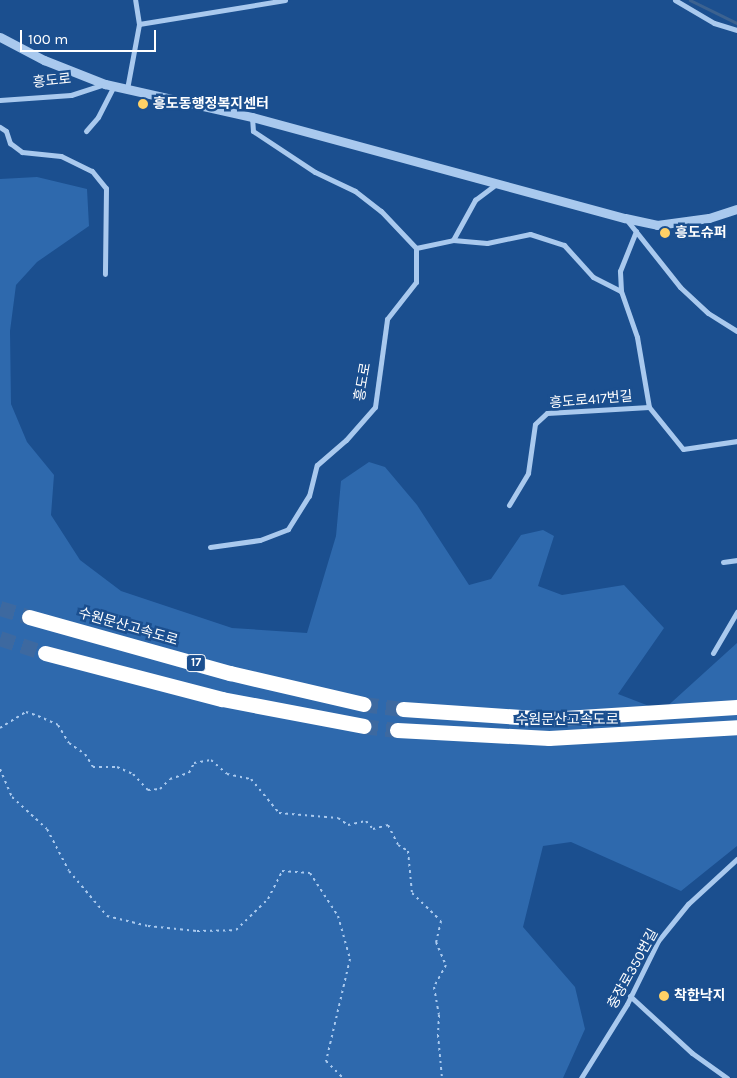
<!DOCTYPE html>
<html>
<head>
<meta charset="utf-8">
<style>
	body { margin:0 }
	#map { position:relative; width:737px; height:1078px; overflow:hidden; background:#1b4f8f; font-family:Karla,"Noto Sans KR",sans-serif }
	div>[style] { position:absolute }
	.green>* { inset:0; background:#2e69ad }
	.stream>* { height:2.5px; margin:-1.25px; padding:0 1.25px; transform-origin:1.25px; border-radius:1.25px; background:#3c6290 }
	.motorway-tunnel>* { height:15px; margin-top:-7.5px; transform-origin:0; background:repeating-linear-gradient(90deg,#3d69a0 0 15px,transparent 0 23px) }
	.path>* { height:2px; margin-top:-1px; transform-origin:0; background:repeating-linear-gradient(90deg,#a9c9ee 0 2.5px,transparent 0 6.5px) }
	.minor>* { height:5px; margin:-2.5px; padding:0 2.5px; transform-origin:2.5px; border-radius:2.5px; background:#a9c9ee }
	.tertiary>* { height:9px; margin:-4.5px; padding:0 4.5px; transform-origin:4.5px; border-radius:4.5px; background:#a9c9ee }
	.motorway>* { height:15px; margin:-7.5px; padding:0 7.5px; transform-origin:7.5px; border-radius:7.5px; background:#fff }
	.dots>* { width:14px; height:14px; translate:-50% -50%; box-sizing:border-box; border:2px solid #1b4f8f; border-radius:50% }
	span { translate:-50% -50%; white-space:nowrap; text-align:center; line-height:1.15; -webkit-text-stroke:5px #1b4f8f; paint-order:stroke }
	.shield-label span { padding:1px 4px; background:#1b4f8f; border:1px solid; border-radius:4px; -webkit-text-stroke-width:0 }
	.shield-label { font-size:12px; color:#fff; font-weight:700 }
	.street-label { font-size:14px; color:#fff }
	.poi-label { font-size:14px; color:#fff; font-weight:700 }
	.left { translate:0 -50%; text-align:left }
	.scale { position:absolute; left:20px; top:30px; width:136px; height:22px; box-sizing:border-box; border:2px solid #fff; border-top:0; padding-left:6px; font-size:15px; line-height:18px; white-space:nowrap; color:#fff; -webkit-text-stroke:4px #1b4f8f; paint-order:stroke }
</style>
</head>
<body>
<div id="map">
	<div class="green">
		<i style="clip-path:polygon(37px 177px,87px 189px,89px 226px,37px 262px,16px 285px,10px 331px,11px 404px,27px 442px,54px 475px,51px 515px,80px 560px,121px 591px,232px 628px,307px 633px,336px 536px,341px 481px,369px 462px,385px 467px,417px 505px,469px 585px,491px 579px,521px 535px,543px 530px,554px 536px,538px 586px,562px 595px,624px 585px,664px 628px,618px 694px,662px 711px,737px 643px,737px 846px,681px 891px,571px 842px,543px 846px,523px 927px,575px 987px,585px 1029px,563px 1078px,0 1078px,0 179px)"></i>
	</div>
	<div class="stream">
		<i style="left:690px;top:0;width:52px;rotate:26.1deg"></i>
	</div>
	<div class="motorway-tunnel">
		<i style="left:0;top:608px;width:30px;rotate:17deg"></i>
		<i style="left:0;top:638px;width:47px;rotate:18.4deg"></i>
		<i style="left:363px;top:704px;width:40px;rotate:7.1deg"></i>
		<i style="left:363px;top:726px;width:34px;rotate:7deg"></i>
	</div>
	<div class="path">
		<i style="left:0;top:728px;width:31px;rotate:-32deg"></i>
		<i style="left:26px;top:712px;width:13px;rotate:18deg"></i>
		<i style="left:38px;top:716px;width:22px;rotate:24deg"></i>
		<i style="left:58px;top:725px;width:21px;rotate:59deg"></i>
		<i style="left:69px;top:743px;width:19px;rotate:35deg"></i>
		<i style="left:85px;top:754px;width:15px;rotate:58deg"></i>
		<i style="left:93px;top:767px;width:24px"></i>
		<i style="left:117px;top:767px;width:17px;rotate:24deg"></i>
		<i style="left:133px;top:774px;width:22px;rotate:47deg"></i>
		<i style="left:148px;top:790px;width:12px;rotate:-5deg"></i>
		<i style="left:160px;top:789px;width:14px;rotate:-45deg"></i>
		<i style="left:170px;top:779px;width:20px;rotate:-18deg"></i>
		<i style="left:189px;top:773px;width:11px;rotate:-63deg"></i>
		<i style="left:194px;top:763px;width:17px;rotate:-10deg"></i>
		<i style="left:211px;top:760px;width:21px;rotate:41deg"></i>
		<i style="left:227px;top:774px;width:25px;rotate:12deg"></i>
		<i style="left:251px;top:779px;width:44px;rotate:50.5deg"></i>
		<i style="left:279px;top:813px;width:59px;rotate:4.8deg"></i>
		<i style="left:338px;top:818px;width:12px;rotate:35deg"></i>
		<i style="left:348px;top:825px;width:18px;rotate:-13deg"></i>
		<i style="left:366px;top:821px;width:11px;rotate:49deg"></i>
		<i style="left:373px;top:829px;width:16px;rotate:-15deg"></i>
		<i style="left:388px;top:825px;width:22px;rotate:63deg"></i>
		<i style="left:398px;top:845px;width:12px;rotate:31deg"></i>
		<i style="left:408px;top:851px;width:42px;rotate:84.6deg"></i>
		<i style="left:412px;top:893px;width:40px;rotate:44deg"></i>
		<i style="left:441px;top:921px;width:22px;rotate:103deg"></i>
		<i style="left:436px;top:942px;width:25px;rotate:67deg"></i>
		<i style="left:446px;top:965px;width:25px;rotate:119deg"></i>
		<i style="left:434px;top:987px;width:28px;rotate:80deg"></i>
		<i style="left:439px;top:1015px;width:20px;rotate:93deg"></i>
		<i style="left:438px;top:1035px;width:43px;rotate:84.7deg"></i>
		<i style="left:0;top:769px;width:30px;rotate:67deg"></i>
		<i style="left:12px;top:797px;width:47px;rotate:42.4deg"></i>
		<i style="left:47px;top:829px;width:47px;rotate:62.4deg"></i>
		<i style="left:69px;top:871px;width:59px;rotate:49.8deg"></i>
		<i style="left:107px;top:916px;width:42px;rotate:13.7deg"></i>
		<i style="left:148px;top:926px;width:49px;rotate:5.8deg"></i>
		<i style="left:197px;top:931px;width:39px;rotate:-1deg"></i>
		<i style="left:236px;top:930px;width:45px;rotate:-44.1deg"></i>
		<i style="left:268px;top:899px;width:31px;rotate:-63deg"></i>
		<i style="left:282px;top:871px;width:28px;rotate:4deg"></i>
		<i style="left:310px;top:873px;width:51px;rotate:56.9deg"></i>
		<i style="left:338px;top:916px;width:45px;rotate:74.4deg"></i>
		<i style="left:350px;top:959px;width:105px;rotate:103.2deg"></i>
		<i style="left:326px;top:1061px;width:24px;rotate:45deg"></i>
	</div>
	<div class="minor">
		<i style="left:675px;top:0;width:45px;rotate:30.5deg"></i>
		<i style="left:714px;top:23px;width:24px;rotate:17deg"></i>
		<i style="left:139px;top:24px;width:148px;rotate:-9.3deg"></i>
		<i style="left:127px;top:89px;width:66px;rotate:-79.5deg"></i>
		<i style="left:139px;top:24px;width:24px;rotate:-99deg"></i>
		<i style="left:0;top:100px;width:71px;rotate:-4deg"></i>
		<i style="left:71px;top:95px;width:35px;rotate:-18deg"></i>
		<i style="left:252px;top:117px;width:14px;rotate:86deg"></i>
		<i style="left:253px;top:131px;width:74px;rotate:33.5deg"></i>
		<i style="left:315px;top:172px;width:44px;rotate:25.4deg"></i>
		<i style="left:355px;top:191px;width:33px;rotate:38deg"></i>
		<i style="left:381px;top:211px;width:51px;rotate:46.6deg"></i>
		<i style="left:0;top:127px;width:7px;rotate:34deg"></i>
		<i style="left:6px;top:131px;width:13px;rotate:72deg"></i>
		<i style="left:10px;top:143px;width:15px;rotate:37deg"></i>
		<i style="left:22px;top:152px;width:39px;rotate:6deg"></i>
		<i style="left:61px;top:156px;width:34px;rotate:26deg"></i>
		<i style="left:92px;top:171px;width:22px;rotate:51deg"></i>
		<i style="left:106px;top:188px;width:86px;rotate:90.7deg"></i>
		<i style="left:86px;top:131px;width:18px;rotate:-49deg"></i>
		<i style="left:98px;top:117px;width:35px;rotate:-63deg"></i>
		<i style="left:626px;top:219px;width:87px;rotate:51.5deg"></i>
		<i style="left:680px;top:287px;width:38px;rotate:43deg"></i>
		<i style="left:708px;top:313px;width:34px;rotate:32deg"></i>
		<i style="left:453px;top:240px;width:46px;rotate:-61.2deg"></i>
		<i style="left:475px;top:200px;width:25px;rotate:-37deg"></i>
		<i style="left:621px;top:291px;width:20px;rotate:-93deg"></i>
		<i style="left:620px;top:271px;width:43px;rotate:-68.2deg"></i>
		<i style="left:509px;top:505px;width:37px;rotate:-59deg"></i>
		<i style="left:528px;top:473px;width:49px;rotate:-81.9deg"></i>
		<i style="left:535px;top:424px;width:16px;rotate:-43deg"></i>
		<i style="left:547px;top:413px;width:102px;rotate:-3.4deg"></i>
		<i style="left:210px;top:547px;width:50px;rotate:-8deg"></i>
		<i style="left:260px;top:540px;width:30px;rotate:-21deg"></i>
		<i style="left:288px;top:529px;width:39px;rotate:-58deg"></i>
		<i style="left:309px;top:496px;width:32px;rotate:-76deg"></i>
		<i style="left:317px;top:465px;width:38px;rotate:-41deg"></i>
		<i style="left:346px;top:440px;width:44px;rotate:-48.7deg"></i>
		<i style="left:375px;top:407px;width:89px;rotate:-82.2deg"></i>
		<i style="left:387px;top:319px;width:47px;rotate:-51.9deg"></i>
		<i style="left:416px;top:282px;width:34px;rotate:-90deg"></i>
		<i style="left:416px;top:248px;width:38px;rotate:-12deg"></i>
		<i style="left:453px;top:240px;width:34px;rotate:5deg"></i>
		<i style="left:487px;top:243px;width:44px;rotate:-11.8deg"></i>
		<i style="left:530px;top:234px;width:36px;rotate:18deg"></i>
		<i style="left:564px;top:245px;width:43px;rotate:47.8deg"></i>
		<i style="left:593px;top:277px;width:31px;rotate:27deg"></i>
		<i style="left:621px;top:291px;width:49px;rotate:70.8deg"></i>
		<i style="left:637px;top:337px;width:71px;rotate:80.3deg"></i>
		<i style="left:649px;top:407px;width:54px;rotate:51deg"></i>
		<i style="left:683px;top:449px;width:55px;rotate:-8.4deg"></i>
		<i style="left:723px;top:562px;width:14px;rotate:-8deg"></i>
		<i style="left:713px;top:653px;width:48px;rotate:-59.7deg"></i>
		<i style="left:630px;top:996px;width:84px;rotate:42.6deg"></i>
		<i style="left:692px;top:1053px;width:43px;rotate:35.5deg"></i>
		<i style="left:581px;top:1078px;width:87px;rotate:-58.1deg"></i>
		<i style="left:627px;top:1004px;width:70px;rotate:-63.8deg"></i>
		<i style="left:658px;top:941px;width:48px;rotate:-51deg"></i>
		<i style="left:688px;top:904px;width:67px;rotate:-42.6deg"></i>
	</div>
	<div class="tertiary">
		<i style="left:0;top:37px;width:50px;rotate:27.6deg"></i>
		<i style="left:44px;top:60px;width:66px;rotate:21.5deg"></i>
		<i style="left:105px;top:84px;width:151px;rotate:12.7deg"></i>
		<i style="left:252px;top:117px;width:386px;rotate:15.2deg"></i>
		<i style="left:625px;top:218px;width:33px;rotate:12deg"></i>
		<i style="left:657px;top:225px;width:52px;rotate:-7.7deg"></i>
		<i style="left:709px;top:218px;width:29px;rotate:-18deg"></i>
	</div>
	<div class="motorway">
		<i style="left:29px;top:617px;width:209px;rotate:15.6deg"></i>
		<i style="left:230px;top:673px;width:137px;rotate:13.1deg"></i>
		<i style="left:45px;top:653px;width:183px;rotate:14.6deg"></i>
		<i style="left:222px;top:699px;width:144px;rotate:10.8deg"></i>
		<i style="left:403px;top:709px;width:146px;rotate:3.9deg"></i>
		<i style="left:549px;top:719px;width:188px;rotate:-3.7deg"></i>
		<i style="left:397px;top:730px;width:152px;rotate:3deg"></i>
		<i style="left:549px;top:738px;width:188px;rotate:-3.3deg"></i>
	</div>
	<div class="dots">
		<i style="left:143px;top:104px;background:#ffd166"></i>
		<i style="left:665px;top:233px;background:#ffd166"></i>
		<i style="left:664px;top:996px;background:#ffd166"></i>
	</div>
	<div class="shield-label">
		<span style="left:196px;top:663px">17</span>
	</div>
	<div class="street-label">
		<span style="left:52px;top:81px;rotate:-6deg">흥도로</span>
		<span style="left:363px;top:382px;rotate:-80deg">흥도로</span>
		<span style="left:591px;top:400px;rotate:-5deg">흥도로417번길</span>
		<span style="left:128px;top:627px;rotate:16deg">수원문산고속도로</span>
		<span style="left:567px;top:720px">수원문산고속도로</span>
		<span style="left:633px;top:969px;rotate:-61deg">충장로350번길</span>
	</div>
	<div class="poi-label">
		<span class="left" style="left:153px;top:104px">흥도동행정복지센터</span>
		<span class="left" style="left:675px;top:233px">흥도슈퍼</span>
		<span class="left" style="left:674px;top:996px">착한낙지</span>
	</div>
	<div class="scale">100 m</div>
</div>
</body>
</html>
